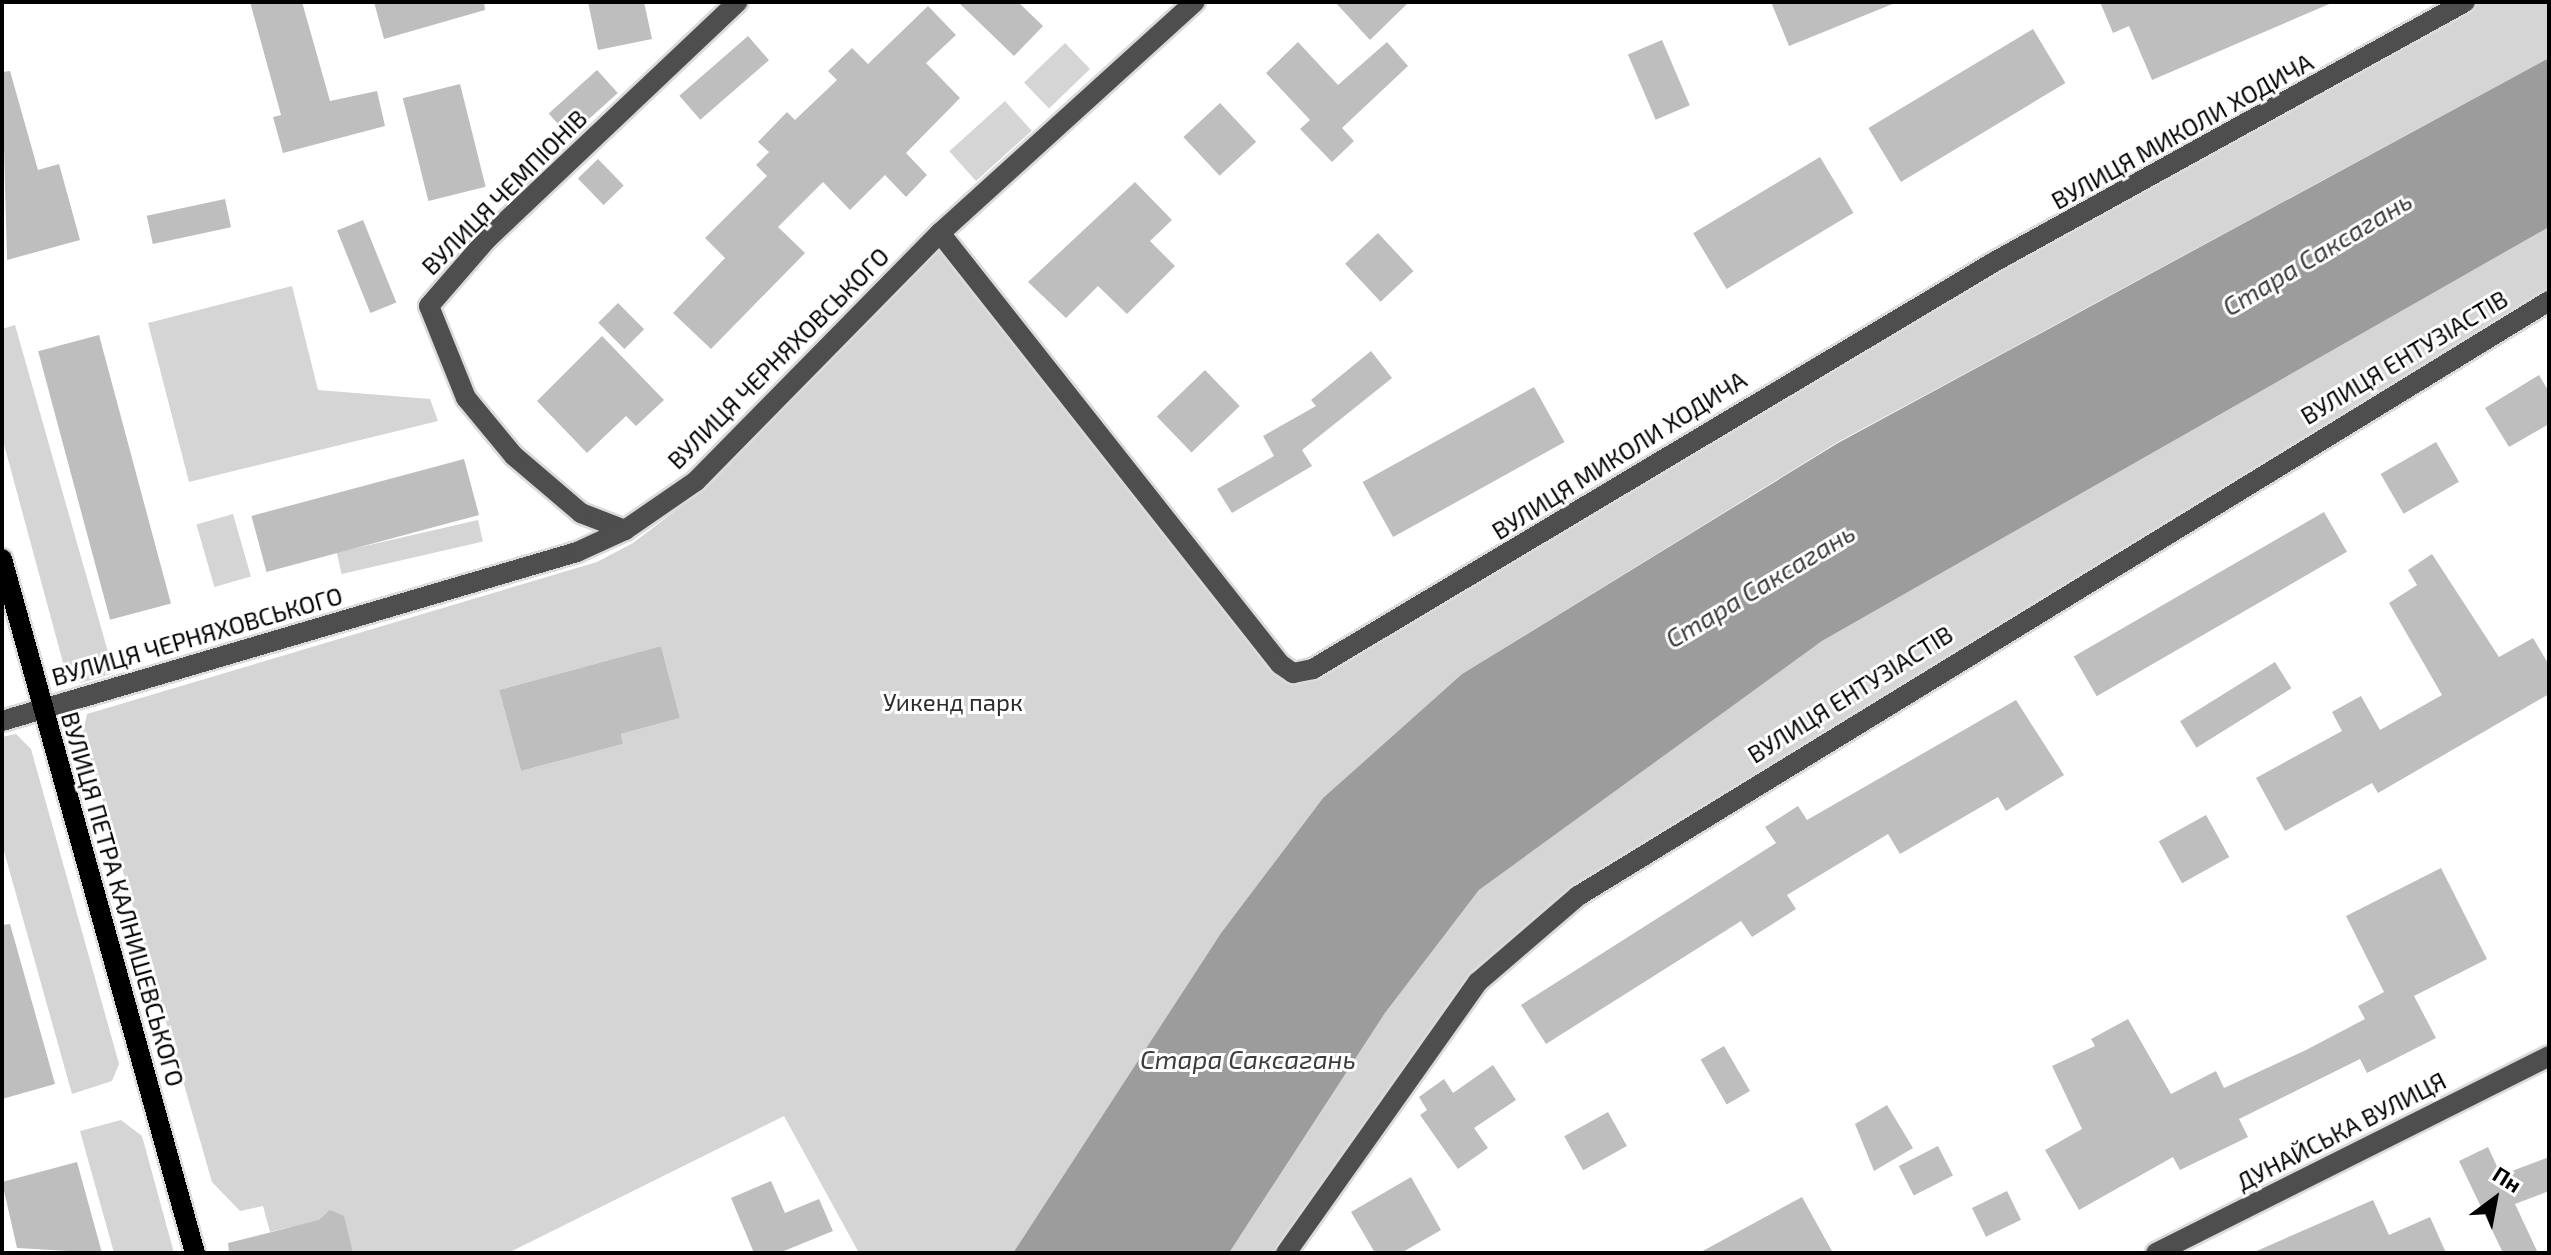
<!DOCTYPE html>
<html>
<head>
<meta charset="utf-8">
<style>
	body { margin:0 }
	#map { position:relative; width:2551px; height:1255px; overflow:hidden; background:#fff; font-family:"Exo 2",sans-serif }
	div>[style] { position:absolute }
	.green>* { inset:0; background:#d5d5d5; transform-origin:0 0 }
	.water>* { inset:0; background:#9c9c9c }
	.building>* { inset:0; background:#bebebe; transform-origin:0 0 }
	.roads { filter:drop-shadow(2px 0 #dbdbdb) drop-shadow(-2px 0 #dbdbdb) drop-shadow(0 2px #dbdbdb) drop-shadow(0 -2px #dbdbdb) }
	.minor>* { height:20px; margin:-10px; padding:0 10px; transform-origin:10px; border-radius:10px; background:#4e4e4e }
	.major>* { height:20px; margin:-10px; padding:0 10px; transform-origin:10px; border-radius:10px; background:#000 }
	span { translate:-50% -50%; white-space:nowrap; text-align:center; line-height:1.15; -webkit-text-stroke:6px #fff; paint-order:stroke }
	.street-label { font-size:24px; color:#000 }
	.park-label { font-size:24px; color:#2c2c2c }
	.water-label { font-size:26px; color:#3d3d3d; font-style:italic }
	.frame { position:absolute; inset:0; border:4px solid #000; pointer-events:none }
	.north { position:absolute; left:2455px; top:1159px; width:80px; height:80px; -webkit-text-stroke:6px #fff; paint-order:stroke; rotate:32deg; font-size:22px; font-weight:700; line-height:32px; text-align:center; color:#000 }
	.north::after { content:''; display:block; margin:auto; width:28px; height:36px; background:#000; clip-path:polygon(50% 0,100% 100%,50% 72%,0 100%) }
</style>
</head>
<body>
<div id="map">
	<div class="green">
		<i style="clip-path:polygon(evenodd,2465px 2px,2549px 2px,2549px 58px,1838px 442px,1462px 674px,1323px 798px,1221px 933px,1013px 1253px,859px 1253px,784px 1116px,508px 1253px,298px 1253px,291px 1227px,270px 1232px,263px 1206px,240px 1211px,212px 1182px,83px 732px,87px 714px,597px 562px,633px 543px,708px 486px,940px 247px,1293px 673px,2465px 2px,661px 646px,680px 718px,621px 734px,623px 744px,521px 771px,499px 690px,661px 646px)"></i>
		<i style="left:1065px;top:43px;width:36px;height:57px;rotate:46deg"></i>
		<i style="left:1005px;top:101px;width:40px;height:75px;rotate:48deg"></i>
		<i style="clip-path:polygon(2549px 227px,2549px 301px,1578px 896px,1478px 982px,1286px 1253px,1229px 1253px,1385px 1013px,1479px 890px,1822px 641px)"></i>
		<i style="clip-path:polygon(292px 286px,318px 390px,430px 399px,438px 421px,189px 482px,148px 323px)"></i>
		<i style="clip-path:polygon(15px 325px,114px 673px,81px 683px,65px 670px,2px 437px,2px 329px)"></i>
		<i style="left:233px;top:514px;width:65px;height:38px;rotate:74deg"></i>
		<i style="left:478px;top:520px;width:22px;height:145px;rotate:77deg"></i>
		<i style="clip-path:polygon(16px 734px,31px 749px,119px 1064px,112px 1081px,72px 1094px,2px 844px,2px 737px)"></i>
		<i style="clip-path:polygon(121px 1120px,142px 1136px,174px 1253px,114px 1253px,80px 1131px)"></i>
	</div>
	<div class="water">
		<i style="clip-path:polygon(2549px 58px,2549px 227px,1822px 641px,1479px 890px,1385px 1013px,1229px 1253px,1013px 1253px,1221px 933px,1323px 798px,1462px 674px,1838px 443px)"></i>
	</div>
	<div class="building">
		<i style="clip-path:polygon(250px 2px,302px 2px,330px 101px,377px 91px,385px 126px,283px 153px,273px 117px,281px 115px)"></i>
		<i style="clip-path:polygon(374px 2px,484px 2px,485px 10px,384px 39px)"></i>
		<i style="clip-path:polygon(588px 2px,644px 2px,652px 39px,598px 50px)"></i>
		<i style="clip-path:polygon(958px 2px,1018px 2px,1043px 26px,1014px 56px)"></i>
		<i style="clip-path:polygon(1335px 2px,1409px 2px,1370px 40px)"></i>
		<i style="clip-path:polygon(1771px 2px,1895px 2px,1895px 3px,1789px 46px)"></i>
		<i style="clip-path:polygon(2100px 2px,2334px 2px,2152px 80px,2129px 26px,2113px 33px)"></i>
		<i style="clip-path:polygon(928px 6px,956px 35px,926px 63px,960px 98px,906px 153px,927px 175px,906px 197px,885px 175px,850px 210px,823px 182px,778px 227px,805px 253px,711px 349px,673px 313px,725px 258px,705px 238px,767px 176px,756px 165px,769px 152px,758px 142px,787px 112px,795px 120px,837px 80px,828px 71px,852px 48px,868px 64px)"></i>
		<i style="left:2033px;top:29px;width:63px;height:192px;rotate:59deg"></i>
		<i style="left:748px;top:36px;width:32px;height:91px;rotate:49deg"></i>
		<i style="left:1662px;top:40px;width:71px;height:37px;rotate:67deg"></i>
		<i style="clip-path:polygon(1298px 42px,1338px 85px,1387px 42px,1408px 66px,1342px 128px,1354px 141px,1332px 162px,1300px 129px,1310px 120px,1266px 73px)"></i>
		<i style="left:597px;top:70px;width:31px;height:65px;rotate:48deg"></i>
		<i style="clip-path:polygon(10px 71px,38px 170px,59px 164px,80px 240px,7px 260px,2px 72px)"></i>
		<i style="left:460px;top:84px;width:106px;height:59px;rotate:76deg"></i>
		<i style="left:1220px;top:103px;width:53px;height:50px;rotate:47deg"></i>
		<i style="left:1820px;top:157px;width:65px;height:148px;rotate:59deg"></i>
		<i style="left:598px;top:159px;width:37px;height:28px;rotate:46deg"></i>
		<i style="clip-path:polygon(1135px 182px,1172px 220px,1150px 241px,1175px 266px,1127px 314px,1098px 286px,1066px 318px,1028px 282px)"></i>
		<i style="left:225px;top:199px;width:29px;height:80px;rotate:78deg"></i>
		<i style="left:363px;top:220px;width:89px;height:28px;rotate:68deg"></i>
		<i style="left:1378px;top:233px;width:52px;height:45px;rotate:47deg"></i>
		<i style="left:618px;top:303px;width:37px;height:28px;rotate:45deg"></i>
		<i style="left:99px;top:335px;width:278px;height:63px;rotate:75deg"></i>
		<i style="clip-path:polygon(602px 336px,664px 400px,636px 426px,626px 416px,587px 453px,537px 401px)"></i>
		<i style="clip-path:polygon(1371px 351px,1392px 378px,1302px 450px,1312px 466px,1232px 513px,1217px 489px,1274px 456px,1263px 436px,1316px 406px,1311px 400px)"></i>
		<i style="left:1205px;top:370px;width:50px;height:67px;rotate:46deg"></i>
		<i style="clip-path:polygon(2539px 375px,2549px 392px,2549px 424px,2509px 447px,2485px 408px)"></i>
		<i style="left:1534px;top:387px;width:63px;height:196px;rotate:61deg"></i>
		<i style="left:2436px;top:442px;width:46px;height:64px;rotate:60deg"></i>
		<i style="left:464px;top:459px;width:58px;height:220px;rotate:75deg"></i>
		<i style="left:2324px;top:512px;width:46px;height:289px;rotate:60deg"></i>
		<i style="clip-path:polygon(2432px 554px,2499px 657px,2533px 638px,2549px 665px,2549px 694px,2378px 793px,2372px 783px,2285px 831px,2256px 778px,2342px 731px,2332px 712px,2361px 696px,2380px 730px,2442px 695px,2389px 603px,2417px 585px,2408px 570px)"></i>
		<i style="clip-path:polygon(661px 646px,680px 718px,621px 734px,623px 744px,521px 771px,499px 690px)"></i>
		<i style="left:2275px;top:662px;width:31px;height:112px;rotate:58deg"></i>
		<i style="clip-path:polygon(2016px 700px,2064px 775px,2006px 811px,1998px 797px,1900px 854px,1888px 834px,1787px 895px,1796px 909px,1752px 937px,1741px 921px,1546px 1044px,1521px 1005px,1776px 843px,1765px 827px,1798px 806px,1807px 820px)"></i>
		<i style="left:2206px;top:815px;width:48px;height:54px;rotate:61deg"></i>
		<i style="clip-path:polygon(2441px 868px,2487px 959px,2414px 996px,2436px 1038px,2367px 1073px,2360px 1059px,2239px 1119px,2248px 1137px,2180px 1170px,2173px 1157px,2079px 1210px,2045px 1150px,2082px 1129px,2052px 1066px,2095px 1046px,2091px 1039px,2128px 1019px,2171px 1094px,2216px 1071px,2224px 1088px,2306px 1050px,2365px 1019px,2358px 1006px,2384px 992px,2346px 916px)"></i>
		<i style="clip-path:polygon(10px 924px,55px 1084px,2px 1099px,2px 925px)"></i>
		<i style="left:1724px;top:1046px;width:52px;height:27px;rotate:60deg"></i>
		<i style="clip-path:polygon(1493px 1065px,1516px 1100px,1474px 1128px,1488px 1148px,1458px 1169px,1420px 1115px,1427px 1110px,1419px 1097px,1444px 1079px,1453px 1093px)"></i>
		<i style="clip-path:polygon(1887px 1105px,1913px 1148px,1874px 1171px,1855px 1124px)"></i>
		<i style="left:1608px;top:1112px;width:39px;height:50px;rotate:61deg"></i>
		<i style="left:1938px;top:1146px;width:33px;height:44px;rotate:63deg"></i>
		<i style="clip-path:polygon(2488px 1147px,2501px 1175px,2549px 1157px,2549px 1191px,2515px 1204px,2538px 1253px,2503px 1253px,2459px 1161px)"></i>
		<i style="clip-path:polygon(77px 1162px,102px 1253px,17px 1248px,2px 1182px)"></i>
		<i style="clip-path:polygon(1411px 1177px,1441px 1230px,1401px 1253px,1375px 1253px,1351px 1212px)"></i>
		<i style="clip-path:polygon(771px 1181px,785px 1213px,819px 1199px,833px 1231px,779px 1253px,754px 1253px,731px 1198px)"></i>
		<i style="left:2007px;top:1191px;width:32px;height:39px;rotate:64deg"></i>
		<i style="clip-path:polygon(1802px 1197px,1833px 1253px,1699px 1253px)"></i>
		<i style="clip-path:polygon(2373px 1200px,2389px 1235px,2430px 1217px,2446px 1253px,2252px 1253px)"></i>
		<i style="clip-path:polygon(330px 1210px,344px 1216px,353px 1253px,229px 1253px,228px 1243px,319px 1220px)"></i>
	</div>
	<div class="roads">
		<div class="minor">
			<i style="left:940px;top:233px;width:549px;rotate:51.73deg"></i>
			<i style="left:1280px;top:664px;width:16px;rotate:35deg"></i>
			<i style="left:1293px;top:673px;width:20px;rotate:-11deg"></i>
			<i style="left:1313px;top:669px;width:793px;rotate:-30.86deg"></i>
			<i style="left:1994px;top:262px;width:538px;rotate:-28.9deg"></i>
			<i style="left:625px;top:530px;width:47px;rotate:-158.9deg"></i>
			<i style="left:581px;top:513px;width:88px;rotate:-139.6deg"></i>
			<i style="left:514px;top:456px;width:75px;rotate:-129.6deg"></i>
			<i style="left:466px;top:398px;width:99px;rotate:-111.9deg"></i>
			<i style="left:429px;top:306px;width:89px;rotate:-49.1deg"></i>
			<i style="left:487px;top:239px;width:345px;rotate:-43.4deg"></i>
			<i style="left:2px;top:721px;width:599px;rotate:-16.38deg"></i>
			<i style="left:577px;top:552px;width:53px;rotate:-24.6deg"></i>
			<i style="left:625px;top:530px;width:86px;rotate:-34.6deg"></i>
			<i style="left:696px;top:481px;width:348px;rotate:-45.5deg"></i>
			<i style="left:940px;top:233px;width:344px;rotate:-42.2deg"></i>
			<i style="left:1286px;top:1253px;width:332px;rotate:-54.7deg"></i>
			<i style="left:1478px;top:982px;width:132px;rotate:-40.7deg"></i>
			<i style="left:1578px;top:896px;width:1139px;rotate:-31.5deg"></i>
			<i style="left:2156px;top:1253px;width:440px;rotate:-26.6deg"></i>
		</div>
		<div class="major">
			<i style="left:2px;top:559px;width:720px;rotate:74.46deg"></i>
		</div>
	</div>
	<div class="street-label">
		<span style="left:2182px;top:131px;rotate:-29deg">ВУЛИЦЯ МИКОЛИ ХОДИЧА</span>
		<span style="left:504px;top:192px;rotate:-45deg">ВУЛИЦЯ ЧЕМПІОНІВ</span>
		<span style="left:2404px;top:357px;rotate:-31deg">ВУЛИЦЯ ЕНТУЗІАСТІВ</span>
		<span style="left:778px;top:358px;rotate:-45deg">ВУЛИЦЯ ЧЕРНЯХОВСЬКОГО</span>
		<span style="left:1619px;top:455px;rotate:-32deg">ВУЛИЦЯ МИКОЛИ ХОДИЧА</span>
		<span style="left:197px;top:636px;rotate:-16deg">ВУЛИЦЯ ЧЕРНЯХОВСЬКОГО</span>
		<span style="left:1850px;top:694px;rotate:-32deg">ВУЛИЦЯ ЕНТУЗІАСТІВ</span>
		<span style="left:123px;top:899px;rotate:74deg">ВУЛИЦЯ ПЕТРА КАЛНИШЕВСЬКОГО</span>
		<span style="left:2341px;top:1131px;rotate:-27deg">ДУНАЙСЬКА ВУЛИЦЯ</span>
	</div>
	<div class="park-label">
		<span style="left:953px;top:702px">Уикенд парк</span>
	</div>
	<div class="water-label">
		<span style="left:2317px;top:253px;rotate:-31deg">Стара Саксагань</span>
		<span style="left:1760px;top:585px;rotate:-31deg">Стара Саксагань</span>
		<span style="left:1248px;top:1059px">Стара Саксагань</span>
	</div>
	<div class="frame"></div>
	<div class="north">Пн</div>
</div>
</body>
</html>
